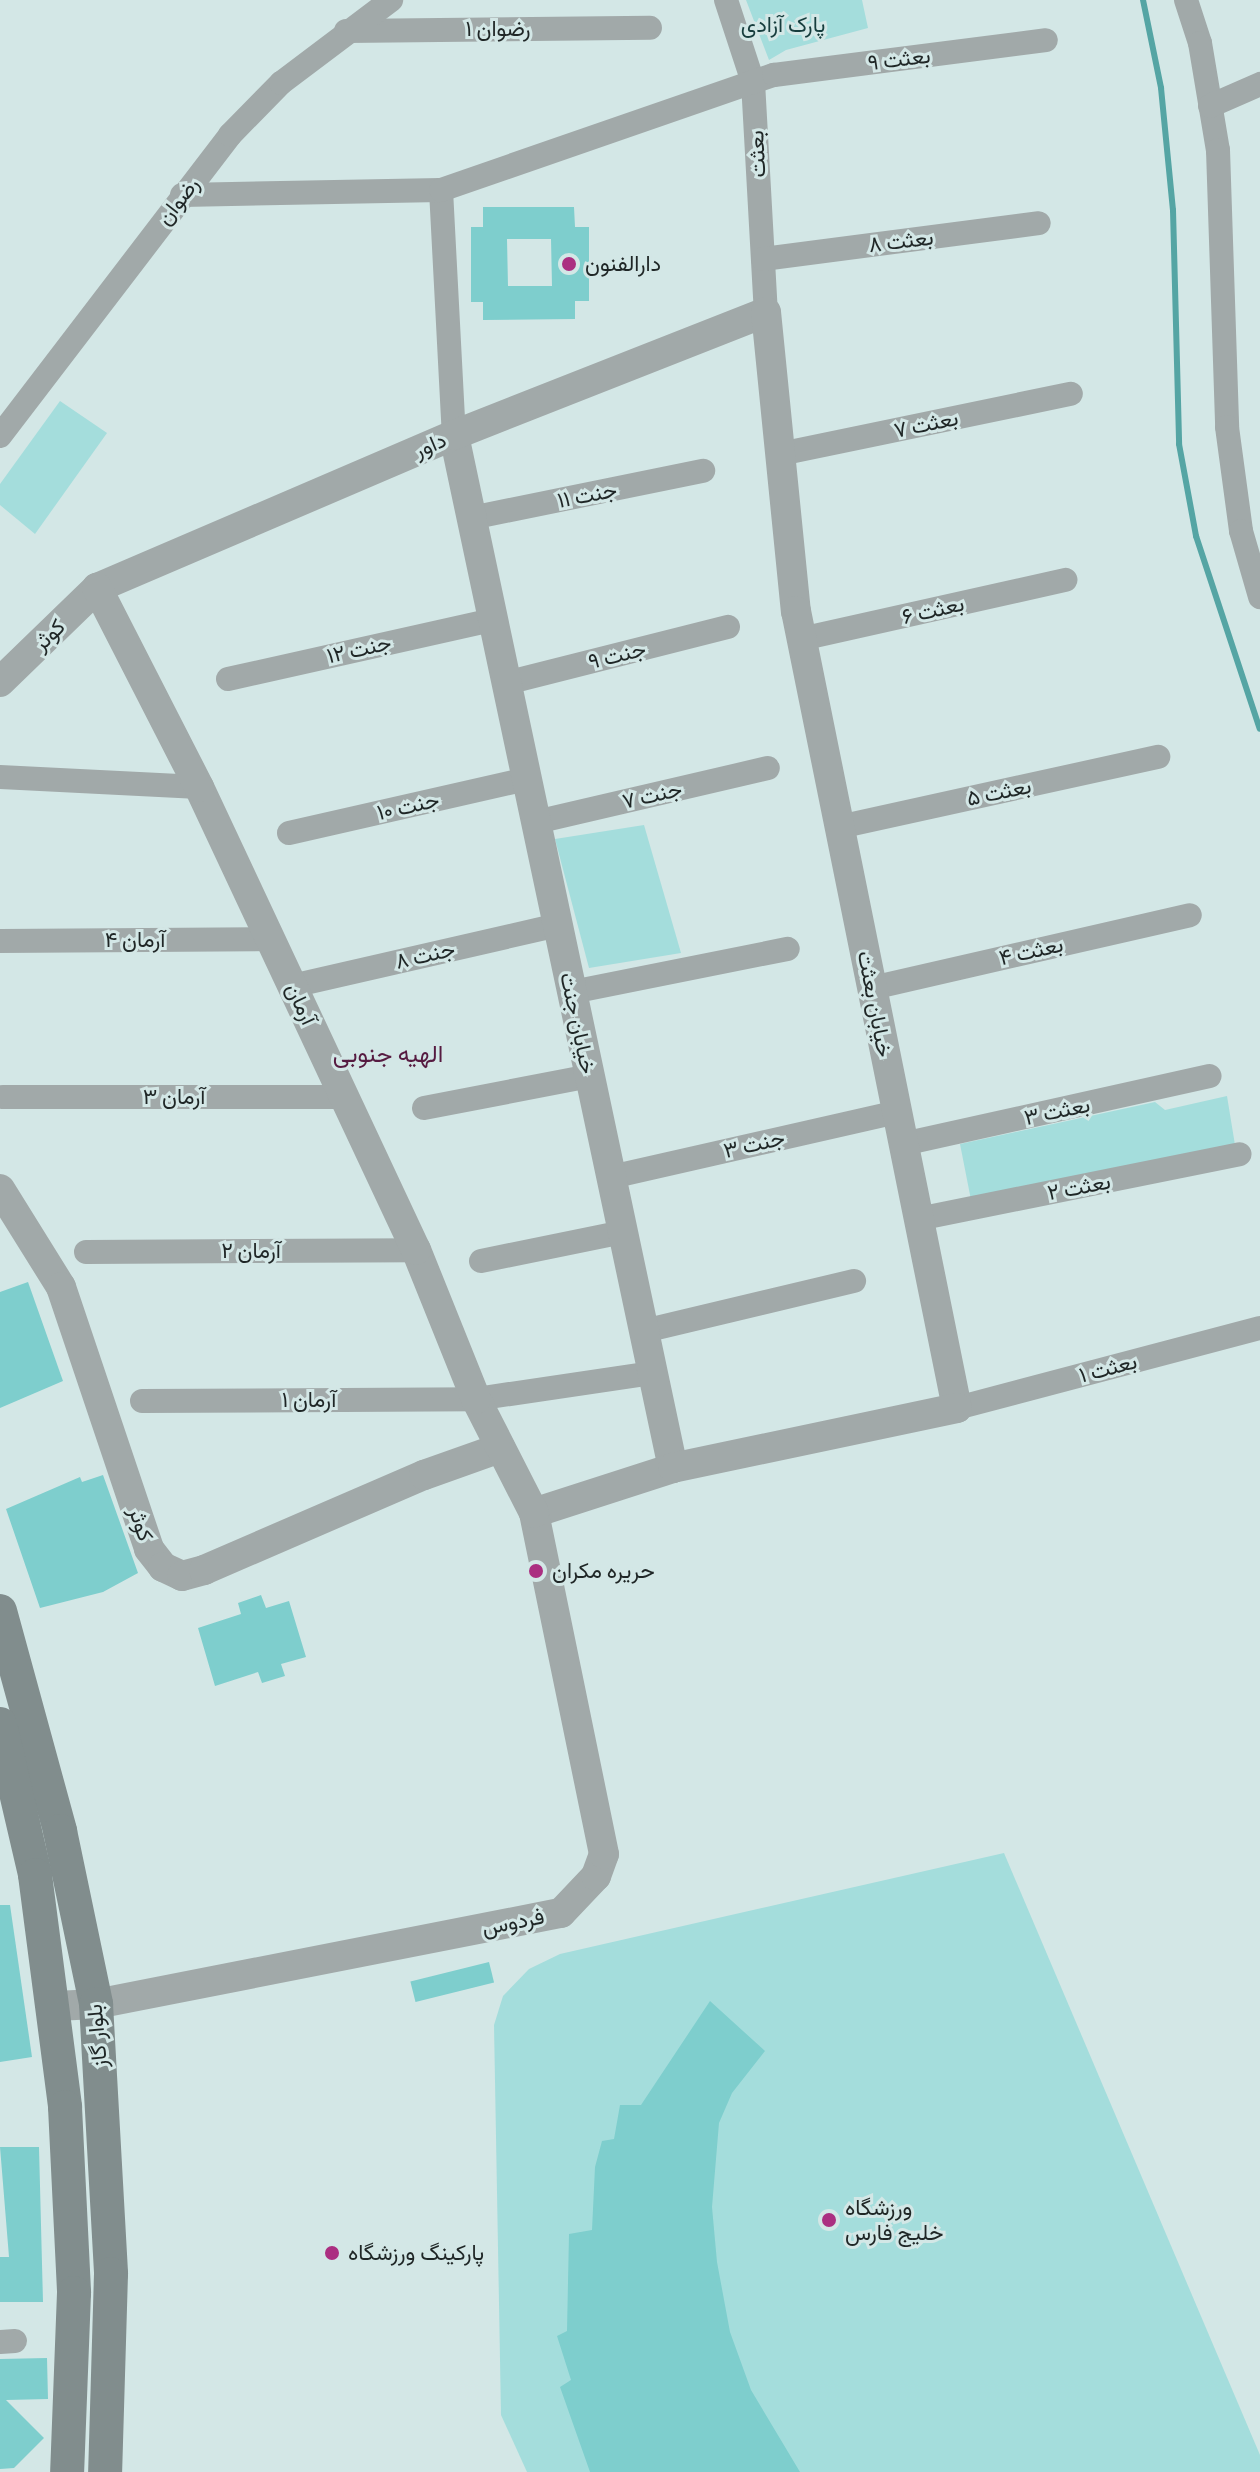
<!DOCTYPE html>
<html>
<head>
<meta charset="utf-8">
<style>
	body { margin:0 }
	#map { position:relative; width:1260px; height:2472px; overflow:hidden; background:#d3e7e6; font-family:"Titillium Web",Vazirmatn,sans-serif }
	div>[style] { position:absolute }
	.green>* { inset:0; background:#a4dddc }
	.stream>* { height:6px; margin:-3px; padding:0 3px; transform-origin:3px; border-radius:3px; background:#55a5a4 }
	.building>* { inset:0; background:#7ececd; transform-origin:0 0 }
	.minor>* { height:24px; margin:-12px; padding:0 12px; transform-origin:12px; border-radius:12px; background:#a1a9a9 }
	.tertiary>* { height:30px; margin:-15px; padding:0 15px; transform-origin:15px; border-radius:15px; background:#a1a9a9 }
	.secondary>* { height:34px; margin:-17px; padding:0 17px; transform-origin:17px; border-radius:17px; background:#818d8d }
	.dots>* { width:22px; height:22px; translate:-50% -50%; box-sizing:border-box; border:4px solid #d3e7e6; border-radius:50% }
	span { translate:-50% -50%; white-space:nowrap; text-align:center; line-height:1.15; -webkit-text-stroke:6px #d3e7e6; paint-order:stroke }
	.park-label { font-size:22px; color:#163d3d }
	.street-label { font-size:22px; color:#1f2626 }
	.poi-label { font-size:22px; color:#1f2626 }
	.left { translate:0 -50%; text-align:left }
	.neighbourhood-label { font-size:24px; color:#561b41 }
</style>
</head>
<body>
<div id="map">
	<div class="green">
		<i style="clip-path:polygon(746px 0,862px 0,868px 28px,786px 50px,769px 60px)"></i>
		<i style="clip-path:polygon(60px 401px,107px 433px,35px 534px,0 505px,0 484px)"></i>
		<i style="clip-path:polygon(644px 825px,681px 953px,589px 968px,555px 839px)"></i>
		<i style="clip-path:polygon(1227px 1096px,1235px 1145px,971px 1200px,960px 1144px,1155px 1102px,1165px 1110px)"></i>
		<i style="clip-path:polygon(1004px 1853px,1260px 2455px,1260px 2472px,527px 2472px,501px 2415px,494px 2025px,503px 1996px,529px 1969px,560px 1954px)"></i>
	</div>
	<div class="stream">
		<i style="left:1143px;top:0;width:90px;rotate:78.4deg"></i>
		<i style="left:1161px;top:88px;width:123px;rotate:84.4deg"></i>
		<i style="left:1173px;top:210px;width:234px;rotate:88.5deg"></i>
		<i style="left:1179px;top:444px;width:94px;rotate:79.5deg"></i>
		<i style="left:1196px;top:536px;width:203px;rotate:71.7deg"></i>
	</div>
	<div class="building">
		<i style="clip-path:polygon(evenodd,483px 207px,574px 207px,575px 227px,589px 227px,589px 301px,575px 301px,575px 319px,483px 320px,483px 302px,471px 302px,471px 227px,483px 227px,483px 207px,507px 239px,551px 239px,552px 286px,508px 286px,507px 239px)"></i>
		<i style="clip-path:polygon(28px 1282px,63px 1381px,0 1408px,0 1292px)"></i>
		<i style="clip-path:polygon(103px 1475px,138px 1573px,103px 1592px,40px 1608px,6px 1509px,80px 1477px,82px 1482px)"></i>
		<i style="clip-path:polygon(261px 1595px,266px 1608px,289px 1601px,306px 1657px,281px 1664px,285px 1676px,262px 1683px,258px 1672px,215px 1686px,198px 1628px,241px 1614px,238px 1603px)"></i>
		<i style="clip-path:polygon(0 1905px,10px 1905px,32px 2057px,0 2062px)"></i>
		<i style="left:489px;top:1962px;width:21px;height:81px;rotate:76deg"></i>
		<i style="clip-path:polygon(710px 2001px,765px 2051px,732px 2093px,719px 2123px,712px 2207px,717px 2262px,730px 2332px,751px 2390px,800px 2472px,590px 2472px,560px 2387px,571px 2380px,557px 2336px,567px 2331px,569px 2234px,592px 2230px,595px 2167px,602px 2141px,614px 2139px,620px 2105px,641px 2105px)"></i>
		<i style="clip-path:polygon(0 2147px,39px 2147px,43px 2302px,0 2302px,0 2257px,9px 2257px)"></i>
		<i style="clip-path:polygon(47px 2358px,48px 2399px,6px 2400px,44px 2438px,14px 2468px,0 2469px,0 2359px)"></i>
	</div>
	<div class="minor">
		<i style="left:726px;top:0;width:86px;rotate:71.8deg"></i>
		<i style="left:753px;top:82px;width:230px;rotate:86.8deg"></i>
		<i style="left:1186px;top:0;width:45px;rotate:72deg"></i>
		<i style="left:1200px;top:43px;width:109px;rotate:80.5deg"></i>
		<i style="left:1218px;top:150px;width:277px;rotate:88.1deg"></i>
		<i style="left:1227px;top:427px;width:105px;rotate:82.3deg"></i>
		<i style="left:1241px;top:531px;width:69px;rotate:73.9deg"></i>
		<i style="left:346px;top:31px;width:304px;rotate:-0.6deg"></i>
		<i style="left:1210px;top:106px;width:55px;rotate:-23.7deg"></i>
		<i style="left:441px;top:190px;width:245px;rotate:87deg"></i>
		<i style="left:182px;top:195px;width:259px;rotate:-1.1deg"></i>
		<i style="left:441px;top:190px;width:352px;rotate:-19.1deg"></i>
		<i style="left:774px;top:75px;width:274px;rotate:-7.3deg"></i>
		<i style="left:763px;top:259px;width:278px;rotate:-7.4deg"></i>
		<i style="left:0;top:436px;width:379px;rotate:-52.6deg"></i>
		<i style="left:230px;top:135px;width:73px;rotate:-45.6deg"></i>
		<i style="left:281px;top:83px;width:138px;rotate:-37deg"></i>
		<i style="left:780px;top:454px;width:297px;rotate:-11.7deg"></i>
		<i style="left:471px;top:518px;width:237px;rotate:-11.5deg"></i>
		<i style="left:801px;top:639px;width:271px;rotate:-12.6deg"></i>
		<i style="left:228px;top:679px;width:270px;rotate:-12.6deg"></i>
		<i style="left:506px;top:683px;width:229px;rotate:-14.2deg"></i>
		<i style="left:0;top:777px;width:199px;rotate:2.9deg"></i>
		<i style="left:536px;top:822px;width:238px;rotate:-13.1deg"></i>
		<i style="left:839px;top:827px;width:327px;rotate:-12.4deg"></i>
		<i style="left:289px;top:833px;width:244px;rotate:-12.8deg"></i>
		<i style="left:0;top:941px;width:270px;rotate:-0.4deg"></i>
		<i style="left:292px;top:986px;width:273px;rotate:-12.9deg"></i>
		<i style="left:872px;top:988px;width:326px;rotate:-12.9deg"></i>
		<i style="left:572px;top:992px;width:220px;rotate:-11.3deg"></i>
		<i style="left:3px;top:1097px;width:342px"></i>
		<i style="left:424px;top:1108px;width:169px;rotate:-10.9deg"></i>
		<i style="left:903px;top:1144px;width:314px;rotate:-12.5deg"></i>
		<i style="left:611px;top:1177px;width:293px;rotate:-12.8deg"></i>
		<i style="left:918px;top:1219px;width:328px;rotate:-11.4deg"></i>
		<i style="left:86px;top:1252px;width:330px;rotate:-0.3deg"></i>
		<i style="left:481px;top:1261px;width:145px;rotate:-11.5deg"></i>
		<i style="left:644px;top:1331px;width:216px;rotate:-13.4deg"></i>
		<i style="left:142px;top:1401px;width:334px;rotate:-0.3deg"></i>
		<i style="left:476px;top:1399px;width:179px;rotate:-8.4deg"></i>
		<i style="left:957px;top:1408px;width:313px;rotate:-14.8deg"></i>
		<i style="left:0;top:2342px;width:15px;rotate:-4deg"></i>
	</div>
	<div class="tertiary">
		<i style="left:454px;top:435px;width:1056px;rotate:78.03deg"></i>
		<i style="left:673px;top:1468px;width:146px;rotate:162.1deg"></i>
		<i style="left:0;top:682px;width:135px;rotate:-44.1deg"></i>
		<i style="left:97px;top:588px;width:388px;rotate:-23.2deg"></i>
		<i style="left:454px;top:435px;width:335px;rotate:-21.5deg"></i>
		<i style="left:766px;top:312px;width:301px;rotate:84.3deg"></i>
		<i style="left:796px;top:611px;width:813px;rotate:78.58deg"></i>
		<i style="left:957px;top:1408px;width:290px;rotate:168.1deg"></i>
		<i style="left:0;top:1189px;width:115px;rotate:58.1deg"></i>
		<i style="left:61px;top:1287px;width:276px;rotate:71.4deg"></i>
		<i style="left:149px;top:1549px;width:23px;rotate:52deg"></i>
		<i style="left:163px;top:1567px;width:21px;rotate:25deg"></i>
		<i style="left:182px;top:1576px;width:23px;rotate:-15deg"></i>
		<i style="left:204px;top:1570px;width:240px;rotate:-23.4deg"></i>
		<i style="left:424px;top:1475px;width:81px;rotate:-19.6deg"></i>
		<i style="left:56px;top:2006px;width:40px;rotate:-2.9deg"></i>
		<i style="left:96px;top:2004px;width:474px;rotate:-11.1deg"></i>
		<i style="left:561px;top:1913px;width:51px;rotate:-46.6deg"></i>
		<i style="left:596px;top:1876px;width:23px;rotate:-70deg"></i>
		<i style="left:604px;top:1854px;width:348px;rotate:-101.6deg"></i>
		<i style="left:534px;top:1513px;width:128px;rotate:-117deg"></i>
		<i style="left:476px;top:1399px;width:161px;rotate:-111.9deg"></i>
		<i style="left:416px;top:1250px;width:511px;rotate:-115.11deg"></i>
		<i style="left:199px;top:787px;width:224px;rotate:-117.1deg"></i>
	</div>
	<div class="secondary">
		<i style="left:0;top:1611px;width:228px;rotate:74.7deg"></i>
		<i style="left:60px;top:1831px;width:177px;rotate:78.2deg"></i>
		<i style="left:96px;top:2004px;width:270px;rotate:86.8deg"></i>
		<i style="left:111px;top:2274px;width:198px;rotate:91.7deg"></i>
		<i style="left:0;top:1724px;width:155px;rotate:76.9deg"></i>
		<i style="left:35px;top:1875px;width:234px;rotate:82.6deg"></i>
		<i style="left:65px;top:2107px;width:186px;rotate:87.2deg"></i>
		<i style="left:74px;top:2293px;width:179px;rotate:92.2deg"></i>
	</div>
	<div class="dots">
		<i style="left:569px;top:264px;background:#ab2f81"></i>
		<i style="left:536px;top:1571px;background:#ab2f81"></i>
		<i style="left:829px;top:2220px;background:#ab2f81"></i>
		<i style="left:332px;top:2253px;background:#ab2f81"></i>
	</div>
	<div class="park-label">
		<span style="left:783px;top:25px">پارک آزادی</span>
	</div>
	<div class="street-label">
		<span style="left:498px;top:29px">رضوان ۱</span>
		<span style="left:899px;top:59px;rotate:-7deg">بعثت ۹</span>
		<span style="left:757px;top:154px;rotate:-93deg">بعثت</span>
		<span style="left:178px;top:201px;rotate:-52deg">رضوان</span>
		<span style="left:901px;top:241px;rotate:-7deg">بعثت ۸</span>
		<span style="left:926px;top:424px;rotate:-12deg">بعثت ۷</span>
		<span style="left:430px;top:445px;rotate:-23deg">داور</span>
		<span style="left:587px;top:495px;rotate:-11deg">جنت ۱۱</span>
		<span style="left:933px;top:610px;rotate:-13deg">بعثت ۶</span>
		<span style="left:49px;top:635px;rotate:-44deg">کوثر</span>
		<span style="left:359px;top:649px;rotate:-13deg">جنت ۱۲</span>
		<span style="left:617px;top:655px;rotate:-14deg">جنت ۹</span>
		<span style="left:999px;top:792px;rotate:-12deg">بعثت ۵</span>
		<span style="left:652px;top:795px;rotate:-13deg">جنت ۷</span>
		<span style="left:408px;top:806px;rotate:-13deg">جنت ۱۰</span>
		<span style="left:135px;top:940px">آرمان ۴</span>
		<span style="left:1031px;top:951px;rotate:-13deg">بعثت ۴</span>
		<span style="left:425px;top:955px;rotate:-13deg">جنت ۸</span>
		<span style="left:301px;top:1004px;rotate:65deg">آرمان</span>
		<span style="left:875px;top:1004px;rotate:79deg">خیابان بعثت</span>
		<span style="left:578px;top:1023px;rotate:78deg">خیابان جنت</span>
		<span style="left:174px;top:1097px">آرمان ۳</span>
		<span style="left:1057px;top:1111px;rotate:-12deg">بعثت ۳</span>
		<span style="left:754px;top:1144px;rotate:-13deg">جنت ۳</span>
		<span style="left:1079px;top:1187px;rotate:-11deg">بعثت ۲</span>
		<span style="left:251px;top:1251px">آرمان ۲</span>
		<span style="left:1108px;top:1368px;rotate:-15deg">بعثت ۱</span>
		<span style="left:309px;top:1400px">آرمان ۱</span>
		<span style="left:141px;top:1524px;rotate:71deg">کوثر</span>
		<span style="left:513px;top:1922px;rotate:-11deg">فردوس</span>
		<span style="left:97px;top:2036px;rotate:-95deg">بلوار گاز</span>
	</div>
	<div class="poi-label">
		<span class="left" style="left:585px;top:264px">دارالفنون</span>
		<span class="left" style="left:552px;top:1571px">حریره مکران</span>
		<span class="left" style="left:845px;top:2220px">ورزشگاه<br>خلیج فارس</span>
		<span class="left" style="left:348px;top:2253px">پارکینگ ورزشگاه</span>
	</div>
	<div class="neighbourhood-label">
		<span style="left:388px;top:1054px">الهیه جنوبی</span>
	</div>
</div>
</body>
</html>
